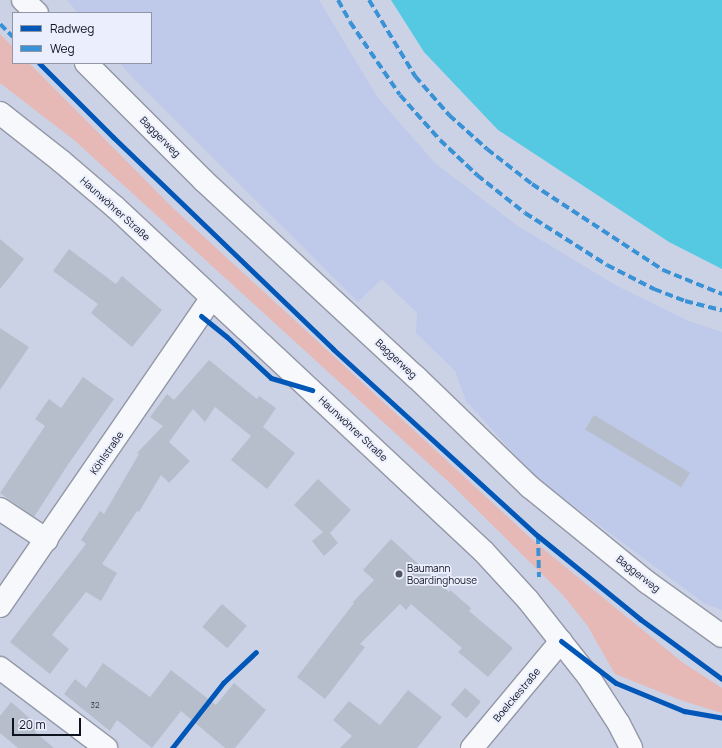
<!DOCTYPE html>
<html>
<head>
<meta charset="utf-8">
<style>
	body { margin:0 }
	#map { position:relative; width:722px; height:748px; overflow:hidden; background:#ccd2e6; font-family:Manrope,sans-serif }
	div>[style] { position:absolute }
	.built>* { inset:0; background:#bfc9ea }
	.green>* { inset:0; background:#e6b8b6 }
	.water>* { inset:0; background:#56c9e2 }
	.building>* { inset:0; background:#b6becb; transform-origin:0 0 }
	.roads { filter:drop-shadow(1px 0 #9397a6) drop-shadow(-1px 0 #9397a6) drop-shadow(0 1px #9397a6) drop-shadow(0 -1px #9397a6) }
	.minor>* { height:22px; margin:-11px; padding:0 11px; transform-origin:11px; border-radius:11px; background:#f7f8fb }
	.tertiary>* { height:22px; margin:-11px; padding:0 11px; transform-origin:11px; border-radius:11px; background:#f7f8fb }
	.quiet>* { height:4px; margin-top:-2px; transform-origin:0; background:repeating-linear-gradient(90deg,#3892d5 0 8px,transparent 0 12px) }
	.cycleway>* { height:5px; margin:-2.5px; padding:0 2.5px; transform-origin:2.5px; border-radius:2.5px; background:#0057b8 }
	.dots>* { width:11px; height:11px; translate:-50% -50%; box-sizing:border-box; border:2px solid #eaeefd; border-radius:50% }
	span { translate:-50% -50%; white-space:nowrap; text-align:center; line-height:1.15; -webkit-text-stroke:3.5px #eaeefd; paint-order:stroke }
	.number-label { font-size:8px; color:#3a3e4b }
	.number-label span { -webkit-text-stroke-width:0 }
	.street-label { font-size:10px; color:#0f121f }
	.poi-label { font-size:10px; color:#0f121f }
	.left { translate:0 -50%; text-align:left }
	.legend { position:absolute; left:12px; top:12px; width:140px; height:52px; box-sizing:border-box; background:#eaeefd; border:1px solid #9296a4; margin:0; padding:5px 7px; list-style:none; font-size:12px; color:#0f121f }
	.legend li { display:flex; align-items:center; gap:8px; height:20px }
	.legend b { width:20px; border:1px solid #9296a4 }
	.scale { position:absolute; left:12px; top:718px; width:69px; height:18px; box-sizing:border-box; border:2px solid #0f121f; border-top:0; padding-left:5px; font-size:12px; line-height:14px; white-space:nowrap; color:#0f121f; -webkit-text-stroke:3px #eaeefd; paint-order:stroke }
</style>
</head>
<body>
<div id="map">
	<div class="built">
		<i style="clip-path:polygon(67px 0,319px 0,378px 98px,436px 164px,518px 226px,617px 286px,689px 321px,722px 332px,722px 610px,705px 604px,536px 478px,466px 401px,455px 371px,416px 333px,417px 313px,382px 279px,358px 302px,131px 76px,120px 63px,151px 63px,151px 13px,78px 13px)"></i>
	</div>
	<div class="green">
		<i style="clip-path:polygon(0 34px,13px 47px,13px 63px,29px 63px,175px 210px,536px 543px,682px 662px,722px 688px,722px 713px,683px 701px,615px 674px,587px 625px,562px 594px,451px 484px,74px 140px,0 83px)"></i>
	</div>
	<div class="water">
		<i style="clip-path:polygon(391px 0,722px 0,722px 269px,669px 242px,498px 130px,424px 52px)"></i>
	</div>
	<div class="building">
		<i style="clip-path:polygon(0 239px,24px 259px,0 289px)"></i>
		<i style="clip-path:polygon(69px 249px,116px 284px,122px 276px,162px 310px,132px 347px,91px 313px,98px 304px,53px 271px)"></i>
		<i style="clip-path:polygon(0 328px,29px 347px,0 390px)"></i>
		<i style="clip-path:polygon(209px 360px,257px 399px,259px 396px,276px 408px,263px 427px,295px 453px,267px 489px,231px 460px,251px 436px,215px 407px,205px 422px,193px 409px,169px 442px,190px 461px,169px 483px,161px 475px,139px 512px,137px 511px,102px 564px,117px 573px,101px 601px,86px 592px,52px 635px,69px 649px,50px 674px,10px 642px,86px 544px,81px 540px,100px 511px,104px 514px,139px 454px,137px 453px,163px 426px,150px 417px,167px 394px,174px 400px)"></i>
		<i style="clip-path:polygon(83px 377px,114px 399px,67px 466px,34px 517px,0 493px,45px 426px,35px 419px,49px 399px,61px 408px)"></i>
		<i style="left:594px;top:415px;width:112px;height:17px;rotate:31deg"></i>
		<i style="clip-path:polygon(318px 479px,351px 510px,330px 533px,338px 543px,324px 556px,312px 541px,323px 532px,294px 505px)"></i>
		<i style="clip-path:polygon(391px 539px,449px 592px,450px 590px,471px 608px,469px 611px,513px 648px,488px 677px,458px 652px,462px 648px,411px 604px,406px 610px,400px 604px,360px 644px,365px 647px,325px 699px,297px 677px,354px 603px,353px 602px,374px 580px,363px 570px)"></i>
		<i style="left:222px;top:604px;width:33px;height:30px;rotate:41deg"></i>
		<i style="clip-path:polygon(103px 663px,150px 697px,171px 670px,216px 705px,234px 683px,266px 710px,235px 748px,225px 748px,181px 711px,152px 748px,117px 720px,110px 731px,64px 694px,75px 679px,86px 688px)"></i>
		<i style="left:465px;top:688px;width:21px;height:22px;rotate:41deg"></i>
		<i style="clip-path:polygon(408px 690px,442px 717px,417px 748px,340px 748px,352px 736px,333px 720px,349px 701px,380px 725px)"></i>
		<i style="clip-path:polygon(11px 702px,40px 727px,35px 732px,54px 748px,18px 748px,0 733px,0 716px)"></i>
	</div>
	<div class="roads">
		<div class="minor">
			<i style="left:23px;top:0;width:19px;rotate:43deg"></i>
			<i style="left:86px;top:63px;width:167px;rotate:45deg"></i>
			<i style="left:204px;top:181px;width:289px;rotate:42.8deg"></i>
			<i style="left:416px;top:377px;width:158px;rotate:44deg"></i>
			<i style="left:530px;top:487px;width:151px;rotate:39.1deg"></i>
			<i style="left:647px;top:582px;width:92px;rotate:35.8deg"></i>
			<i style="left:0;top:509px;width:56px;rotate:33.4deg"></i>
			<i style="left:0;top:606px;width:374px;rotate:-55.5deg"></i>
			<i style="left:0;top:668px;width:133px;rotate:37deg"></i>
			<i style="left:472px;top:748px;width:139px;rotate:-50.2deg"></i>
		</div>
		<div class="tertiary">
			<i style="left:0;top:113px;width:78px;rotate:38.2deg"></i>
			<i style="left:61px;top:161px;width:71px;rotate:40.4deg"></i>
			<i style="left:115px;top:207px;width:505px;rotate:43.07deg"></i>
			<i style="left:484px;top:552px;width:65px;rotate:47.5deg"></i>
			<i style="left:528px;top:600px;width:97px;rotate:51.7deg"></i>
			<i style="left:588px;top:676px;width:57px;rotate:57.1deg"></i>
			<i style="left:619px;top:724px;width:27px;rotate:63deg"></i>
		</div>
	</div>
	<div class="quiet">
		<i style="left:338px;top:0;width:25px;rotate:61deg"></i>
		<i style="left:350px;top:22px;width:88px;rotate:55.6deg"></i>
		<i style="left:400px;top:95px;width:60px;rotate:48.4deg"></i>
		<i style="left:440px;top:140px;width:51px;rotate:43.4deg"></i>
		<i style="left:477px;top:175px;width:61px;rotate:38.4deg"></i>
		<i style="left:525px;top:213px;width:97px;rotate:32.4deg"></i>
		<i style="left:607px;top:265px;width:53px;rotate:27.1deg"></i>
		<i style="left:654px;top:289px;width:33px;rotate:21deg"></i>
		<i style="left:685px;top:301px;width:38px;rotate:14deg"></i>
		<i style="left:369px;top:0;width:89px;rotate:58.8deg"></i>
		<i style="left:415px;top:76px;width:52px;rotate:48.9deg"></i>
		<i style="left:449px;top:115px;width:51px;rotate:41.8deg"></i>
		<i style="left:487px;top:149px;width:57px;rotate:37.9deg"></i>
		<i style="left:532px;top:184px;width:157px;rotate:33.3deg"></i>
		<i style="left:663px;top:270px;width:64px;rotate:22.1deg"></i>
		<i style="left:0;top:24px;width:18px;rotate:45deg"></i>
		<i style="left:538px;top:536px;width:41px;rotate:88.6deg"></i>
	</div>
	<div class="cycleway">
		<i style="left:39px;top:63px;width:105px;rotate:45deg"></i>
		<i style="left:113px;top:137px;width:306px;rotate:43.9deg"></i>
		<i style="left:333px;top:349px;width:277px;rotate:42.4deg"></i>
		<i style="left:538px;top:536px;width:132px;rotate:39.1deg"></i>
		<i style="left:640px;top:619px;width:102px;rotate:36.2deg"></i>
		<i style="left:201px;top:316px;width:33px;rotate:39deg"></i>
		<i style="left:227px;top:337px;width:60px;rotate:43deg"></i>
		<i style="left:271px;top:378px;width:43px;rotate:16.3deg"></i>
		<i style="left:561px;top:641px;width:69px;rotate:37.4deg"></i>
		<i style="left:616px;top:683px;width:74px;rotate:22.4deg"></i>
		<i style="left:684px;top:711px;width:39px;rotate:10deg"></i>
		<i style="left:172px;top:748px;width:83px;rotate:-51.9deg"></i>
		<i style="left:223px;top:683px;width:45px;rotate:-43.2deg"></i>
	</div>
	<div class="dots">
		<i style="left:399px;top:574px;background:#515565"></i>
	</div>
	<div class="number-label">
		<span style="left:95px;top:705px">32</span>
	</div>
	<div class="street-label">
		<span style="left:160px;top:137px;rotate:45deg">Baggerweg</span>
		<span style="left:115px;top:209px;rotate:42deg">Haunwöhrer Straße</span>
		<span style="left:396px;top:359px;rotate:43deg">Baggerweg</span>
		<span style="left:353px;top:429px;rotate:43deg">Haunwöhrer Straße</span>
		<span style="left:107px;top:453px;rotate:-55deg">Köhlstraße</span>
		<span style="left:638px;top:574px;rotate:38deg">Baggerweg</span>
		<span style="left:517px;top:695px;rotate:-50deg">Boelckestraße</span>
	</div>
	<div class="poi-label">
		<span class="left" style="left:407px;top:574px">Baumann<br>Boardinghouse</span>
	</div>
	<ul class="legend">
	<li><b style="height:5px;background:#0057b8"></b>Radweg</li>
	<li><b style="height:5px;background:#3892d5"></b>Weg</li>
	</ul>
	<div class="scale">20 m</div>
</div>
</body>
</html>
